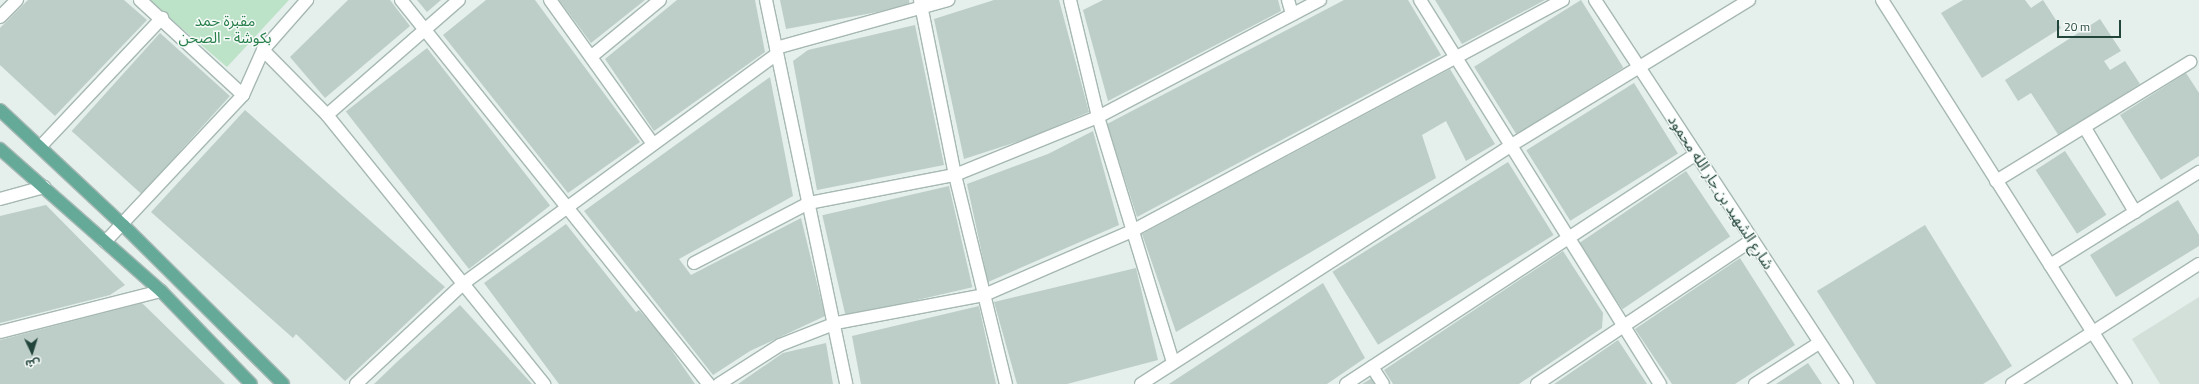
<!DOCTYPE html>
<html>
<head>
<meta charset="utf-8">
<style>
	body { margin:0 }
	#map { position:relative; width:2199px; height:384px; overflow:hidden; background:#e5efeb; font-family:"Titillium Web","Noto Sans Arabic",sans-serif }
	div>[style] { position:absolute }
	.built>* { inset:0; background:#d3e0da }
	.green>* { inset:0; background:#bce2c7 }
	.building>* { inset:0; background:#bccec7; transform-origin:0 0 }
	.roads { filter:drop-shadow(1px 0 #a6b8b3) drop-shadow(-1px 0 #a6b8b3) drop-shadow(0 1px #a6b8b3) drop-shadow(0 -1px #a6b8b3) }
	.street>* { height:12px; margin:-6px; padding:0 6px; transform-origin:6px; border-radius:6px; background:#fff }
	.secondary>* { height:12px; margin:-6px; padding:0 6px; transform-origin:6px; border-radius:6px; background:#fff }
	.primary>* { height:12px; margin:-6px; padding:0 6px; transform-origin:6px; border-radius:6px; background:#65a999 }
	span { translate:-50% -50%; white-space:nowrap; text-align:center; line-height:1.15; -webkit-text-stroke:3px #f6fbf9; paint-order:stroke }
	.park-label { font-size:15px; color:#277f4a }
	.street-label { font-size:15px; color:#21443b }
	.north { position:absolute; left:12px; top:332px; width:40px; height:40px; -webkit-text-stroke:3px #f6fbf9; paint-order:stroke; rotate:176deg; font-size:11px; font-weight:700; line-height:16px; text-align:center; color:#21443b }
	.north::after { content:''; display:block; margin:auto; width:14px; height:18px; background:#21443b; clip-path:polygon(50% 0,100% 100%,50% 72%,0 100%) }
	.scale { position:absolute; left:2057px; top:20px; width:64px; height:18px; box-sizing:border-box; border:2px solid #21443b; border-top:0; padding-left:5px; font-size:12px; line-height:14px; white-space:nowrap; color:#21443b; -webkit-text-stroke:3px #f6fbf9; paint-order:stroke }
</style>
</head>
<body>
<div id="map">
	<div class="built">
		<i style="clip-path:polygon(2199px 297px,2199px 384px,2160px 384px,2132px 339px)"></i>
	</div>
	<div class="green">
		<i style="clip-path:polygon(149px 0,289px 0,227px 67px)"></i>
	</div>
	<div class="building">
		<i style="clip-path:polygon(28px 0,124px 0,147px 20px,55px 116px,0 65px,0 28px)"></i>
		<i style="clip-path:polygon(348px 0,390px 0,410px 26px,325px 98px,290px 57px)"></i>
		<i style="clip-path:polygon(417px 0,441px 0,427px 12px)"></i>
		<i style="clip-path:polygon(486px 0,535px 0,640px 142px,568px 193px,443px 35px)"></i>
		<i style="clip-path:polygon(559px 0,645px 0,591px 43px)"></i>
		<i style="clip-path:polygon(677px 0,755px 0,765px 52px,654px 131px,605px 59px)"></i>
		<i style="clip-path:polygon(780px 0,909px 0,910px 6px,786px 29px)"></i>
		<i style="clip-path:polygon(994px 0,1059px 0,1089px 112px,1029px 138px,964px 159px,934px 19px)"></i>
		<i style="clip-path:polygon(1103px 0,1278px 0,1281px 11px,1108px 101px,1083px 10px)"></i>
		<i style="clip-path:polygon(1344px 0,1408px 0,1441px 55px,1137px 217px,1107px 124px)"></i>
		<i style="clip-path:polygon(1435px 0,1545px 0,1462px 44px)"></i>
		<i style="left:1581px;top:0;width:80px;height:126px;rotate:58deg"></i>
		<i style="clip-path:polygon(1963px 0,2025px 0,2031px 8px,2043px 0,2061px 28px,1982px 78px,1941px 13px)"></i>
		<i style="clip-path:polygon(2100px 19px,2121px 51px,2104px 61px,2110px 70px,2125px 61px,2140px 84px,2059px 136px,2031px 93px,2018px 101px,2005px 80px)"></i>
		<i style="clip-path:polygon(915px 25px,944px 165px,817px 190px,793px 61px,808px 50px)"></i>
		<i style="left:160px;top:33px;width:94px;height:132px;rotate:42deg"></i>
		<i style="left:427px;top:48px;width:200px;height:103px;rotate:52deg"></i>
		<i style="clip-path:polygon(1450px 69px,1495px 144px,1466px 161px,1446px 121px,1422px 135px,1436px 178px,1176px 332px,1142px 234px)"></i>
		<i style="clip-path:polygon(2186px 73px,2199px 93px,2199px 156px,2161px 180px,2120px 115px)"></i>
		<i style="clip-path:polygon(770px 77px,793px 196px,679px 259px,691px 275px,801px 218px,825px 316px,750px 351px,713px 375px,584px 211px)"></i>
		<i style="left:1634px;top:83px;width:83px;height:127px;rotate:58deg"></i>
		<i style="clip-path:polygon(245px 110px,445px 287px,345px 381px,296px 334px,293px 338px,151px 212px)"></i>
		<i style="clip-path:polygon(1093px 131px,1119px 225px,988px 282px,967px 184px,1048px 154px)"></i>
		<i style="left:2065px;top:151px;width:76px;height:35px;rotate:57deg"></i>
		<i style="left:1508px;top:162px;width:86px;height:207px;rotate:58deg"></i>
		<i style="left:1686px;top:171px;width:79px;height:130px;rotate:56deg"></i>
		<i style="left:949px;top:186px;width:104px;height:130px;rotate:77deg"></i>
		<i style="clip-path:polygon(2178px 200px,2199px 235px,2199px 246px,2116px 297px,2090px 255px)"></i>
		<i style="clip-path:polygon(46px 205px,125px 285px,110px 295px,0 323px,0 216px)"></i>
		<i style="clip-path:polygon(566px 224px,636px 312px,639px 310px,661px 335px,695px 384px,559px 384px,484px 283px)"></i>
		<i style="clip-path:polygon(1925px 225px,2012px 366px,1983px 384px,1876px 384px,1817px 291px)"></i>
		<i style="clip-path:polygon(1563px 251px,1603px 313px,1602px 328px,1519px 384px,1393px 384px,1384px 370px)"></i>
		<i style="clip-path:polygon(1740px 258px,1795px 345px,1735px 384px,1672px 384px,1635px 329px)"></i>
		<i style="clip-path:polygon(1136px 268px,1158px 360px,1067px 384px,1017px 384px,994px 302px)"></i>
		<i style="clip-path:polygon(1323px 283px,1365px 358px,1327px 384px,1169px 384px)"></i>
		<i style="clip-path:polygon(142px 303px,225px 384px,0 384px,0 340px)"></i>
		<i style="clip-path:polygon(460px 305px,532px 384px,374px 384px,398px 361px)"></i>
		<i style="clip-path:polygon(979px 306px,996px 384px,861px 384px,852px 336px)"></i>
		<i style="clip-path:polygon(1618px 340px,1647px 384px,1554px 384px,1563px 378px)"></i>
		<i style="clip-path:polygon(826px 343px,833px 384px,738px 384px,783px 353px)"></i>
		<i style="clip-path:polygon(1808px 363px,1822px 384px,1776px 384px)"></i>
		<i style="clip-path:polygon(1372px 378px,1376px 384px,1362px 384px)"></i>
	</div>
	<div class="roads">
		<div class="street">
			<i style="left:140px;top:0;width:140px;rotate:42.7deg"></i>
			<i style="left:401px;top:0;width:492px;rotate:51.3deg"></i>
			<i style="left:550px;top:0;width:177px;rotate:54.4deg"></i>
			<i style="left:766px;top:0;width:392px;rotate:78.2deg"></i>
			<i style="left:920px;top:0;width:178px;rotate:78.7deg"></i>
			<i style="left:955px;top:175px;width:215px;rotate:76.3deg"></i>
			<i style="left:1070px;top:0;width:120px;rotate:76.5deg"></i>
			<i style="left:1098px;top:117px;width:256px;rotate:73deg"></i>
			<i style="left:1288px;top:0;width:15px;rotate:74deg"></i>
			<i style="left:1420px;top:0;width:453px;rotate:58deg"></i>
			<i style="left:1882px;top:0;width:455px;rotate:57.6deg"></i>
			<i style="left:0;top:17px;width:24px;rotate:-45deg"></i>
			<i style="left:776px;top:48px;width:179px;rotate:-15.6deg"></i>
			<i style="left:263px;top:50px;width:91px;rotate:45.4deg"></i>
			<i style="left:327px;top:115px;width:346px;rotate:51.1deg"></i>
			<i style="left:592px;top:56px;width:88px;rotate:-39.5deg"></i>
			<i style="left:327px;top:115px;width:175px;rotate:-41.1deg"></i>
			<i style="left:2085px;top:128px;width:98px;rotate:59.2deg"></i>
			<i style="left:40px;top:147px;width:178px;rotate:-46.6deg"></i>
			<i style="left:1996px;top:181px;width:228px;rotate:-31.5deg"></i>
			<i style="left:0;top:199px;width:46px;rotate:-15.3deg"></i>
			<i style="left:105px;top:242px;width:202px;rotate:-46.8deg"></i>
			<i style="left:243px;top:95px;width:49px;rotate:-66deg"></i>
			<i style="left:263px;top:50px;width:67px;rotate:-48.7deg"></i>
			<i style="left:694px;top:263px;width:130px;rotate:-27.6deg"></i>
			<i style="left:809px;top:203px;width:149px;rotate:-10.9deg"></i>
			<i style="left:955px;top:175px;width:154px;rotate:-22.1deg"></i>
			<i style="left:1098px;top:117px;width:251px;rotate:-27.8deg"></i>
			<i style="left:2050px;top:265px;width:176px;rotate:-32deg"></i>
			<i style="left:0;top:332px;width:166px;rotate:-14.3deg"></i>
			<i style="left:1372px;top:367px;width:20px;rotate:57deg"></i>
			<i style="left:356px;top:384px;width:148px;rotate:-43.1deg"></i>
			<i style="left:464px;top:283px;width:386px;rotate:-36.2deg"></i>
			<i style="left:719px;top:384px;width:72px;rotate:-32.6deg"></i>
			<i style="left:780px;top:345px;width:60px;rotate:-21.4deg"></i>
			<i style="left:836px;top:323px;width:151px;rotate:-10.7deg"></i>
			<i style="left:984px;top:295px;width:161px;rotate:-23.4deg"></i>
			<i style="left:1132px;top:231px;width:489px;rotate:-28.2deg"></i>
			<i style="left:1141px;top:384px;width:439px;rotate:-32.8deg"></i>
			<i style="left:1510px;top:146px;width:280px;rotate:-31.4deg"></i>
			<i style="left:1346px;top:384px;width:419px;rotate:-33.3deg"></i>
			<i style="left:1537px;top:384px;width:257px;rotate:-33.8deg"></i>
			<i style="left:1755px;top:384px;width:76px;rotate:-32.6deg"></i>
			<i style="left:2012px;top:384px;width:222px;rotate:-32.7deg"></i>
		</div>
		<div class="secondary">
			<i style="left:1595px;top:0;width:459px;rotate:56.7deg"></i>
		</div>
		<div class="primary">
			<i style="left:0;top:110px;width:170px;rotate:43.1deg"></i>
			<i style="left:124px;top:226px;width:224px;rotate:44.8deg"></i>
			<i style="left:0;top:149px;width:215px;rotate:41.4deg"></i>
			<i style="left:161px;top:291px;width:129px;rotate:45.9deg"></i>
		</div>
	</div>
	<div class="park-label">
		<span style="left:225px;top:29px">مقبرة حمد<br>بكوشة - الصحن</span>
	</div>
	<div class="street-label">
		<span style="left:1721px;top:192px;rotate:57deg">شارع الشهيد بن جار الله محمود</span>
	</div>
	<div class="north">ش</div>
	<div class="scale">20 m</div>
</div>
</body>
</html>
